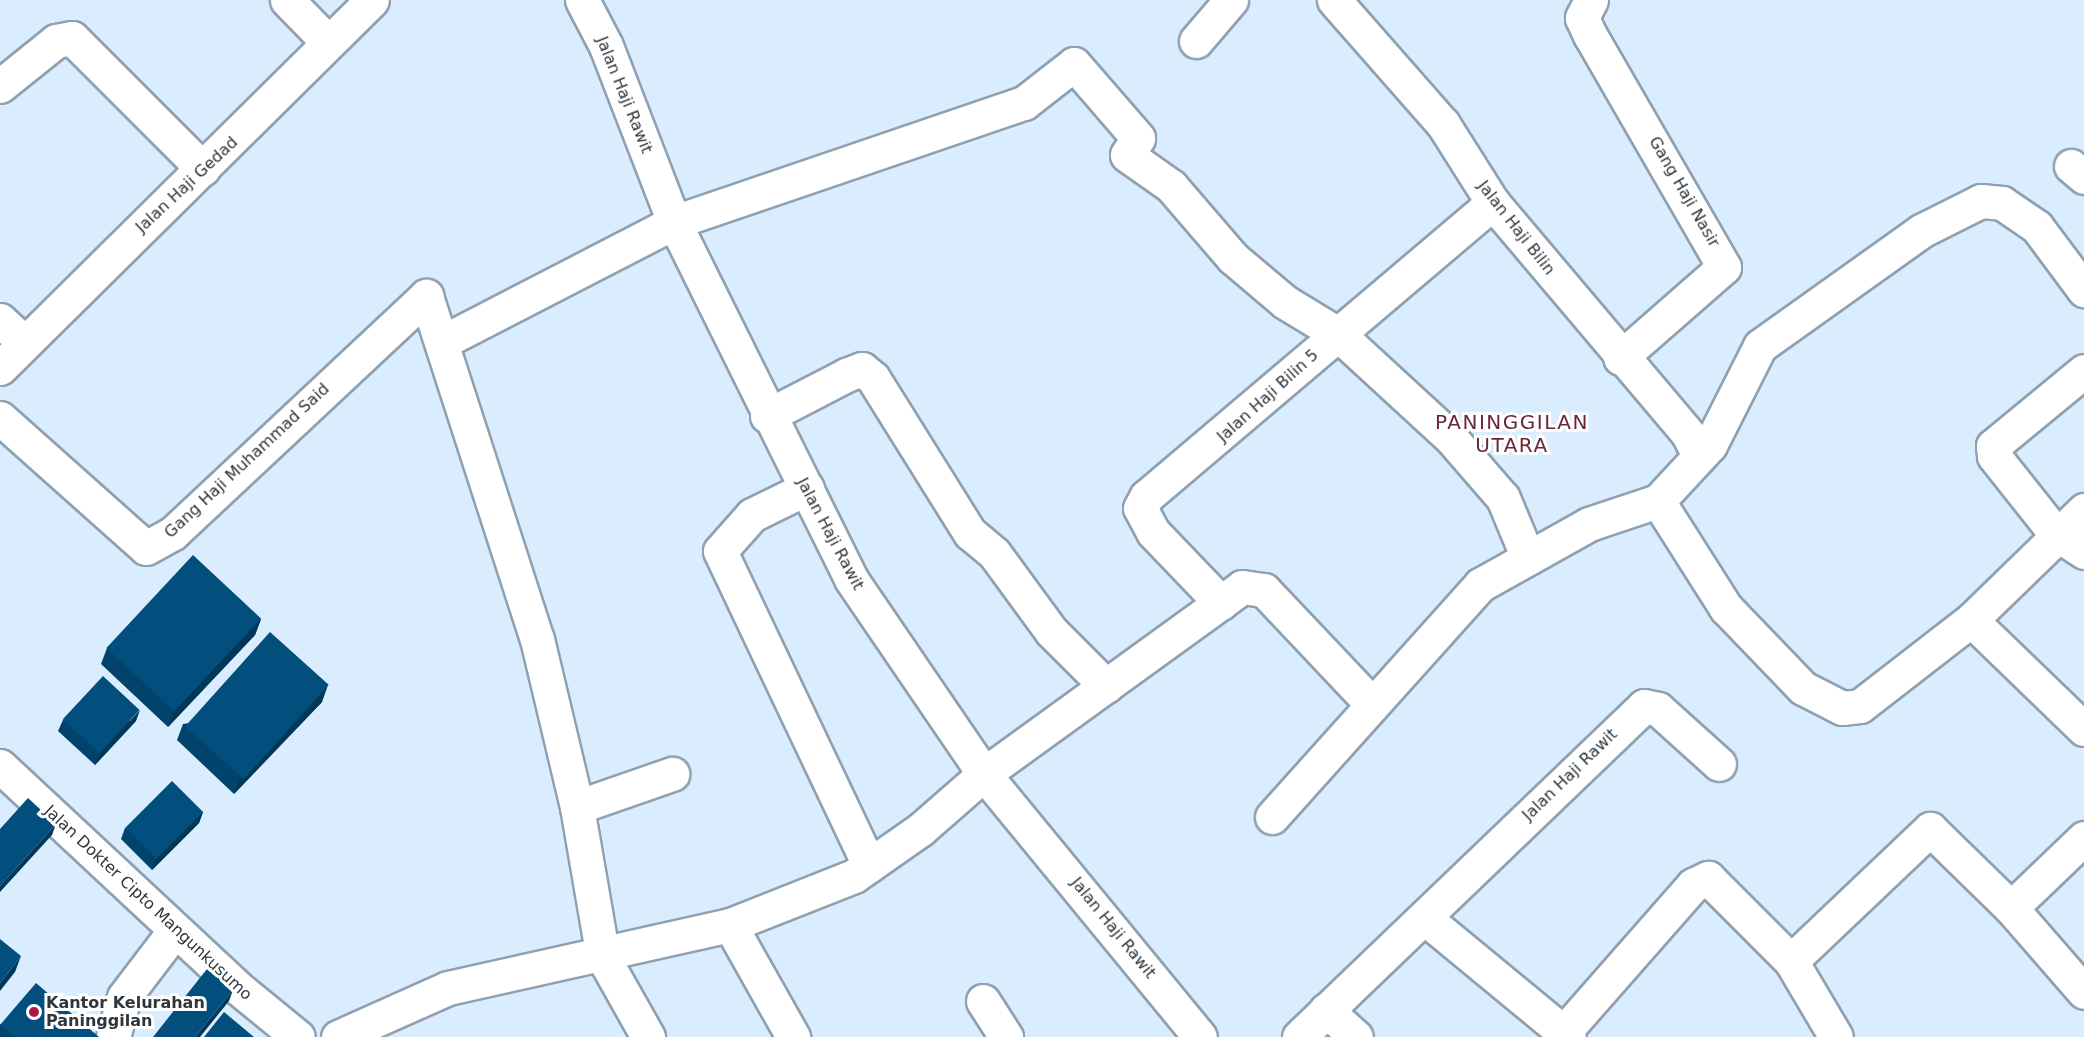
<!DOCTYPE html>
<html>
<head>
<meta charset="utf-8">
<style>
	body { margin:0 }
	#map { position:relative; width:2084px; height:1037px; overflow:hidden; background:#daedfe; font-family:"DejaVu Sans",sans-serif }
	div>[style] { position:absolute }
	.roads { filter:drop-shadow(2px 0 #8fa1b0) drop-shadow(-2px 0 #8fa1b0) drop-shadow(0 2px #8fa1b0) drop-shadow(0 -2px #8fa1b0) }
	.minor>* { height:33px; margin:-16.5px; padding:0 16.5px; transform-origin:16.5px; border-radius:16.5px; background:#fff }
	.major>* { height:33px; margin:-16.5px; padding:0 16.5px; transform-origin:16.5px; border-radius:16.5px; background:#fff }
	.wall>* { inset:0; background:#02436b }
	.shaded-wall>* { inset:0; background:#013757 }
	.building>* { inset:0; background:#024e7c; transform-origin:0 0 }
	.dots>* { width:16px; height:16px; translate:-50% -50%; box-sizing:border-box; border:3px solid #fff; border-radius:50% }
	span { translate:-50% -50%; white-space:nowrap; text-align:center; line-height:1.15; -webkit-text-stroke:6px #fff; paint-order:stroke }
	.street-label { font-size:16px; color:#2f363c }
	.poi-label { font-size:16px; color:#2f363c; font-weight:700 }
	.left { translate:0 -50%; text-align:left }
	.quarter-label { font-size:20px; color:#6b2635; letter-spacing:1.5px }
</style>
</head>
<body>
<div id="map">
	<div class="roads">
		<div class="minor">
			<i style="left:287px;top:0;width:57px;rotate:45.7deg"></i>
			<i style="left:582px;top:0;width:52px;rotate:62.4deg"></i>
			<i style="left:606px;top:46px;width:189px;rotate:68.9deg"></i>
			<i style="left:674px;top:222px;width:398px;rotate:63.6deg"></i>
			<i style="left:851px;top:579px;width:236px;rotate:55.7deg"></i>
			<i style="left:984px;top:774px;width:340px;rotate:50.6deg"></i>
			<i style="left:1334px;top:0;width:165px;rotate:48.7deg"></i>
			<i style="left:1443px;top:124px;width:93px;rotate:57.7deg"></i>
			<i style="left:1493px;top:203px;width:302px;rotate:49.8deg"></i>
			<i style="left:1688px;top:434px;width:22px;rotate:63deg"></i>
			<i style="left:1591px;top:0;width:20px;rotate:117deg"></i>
			<i style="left:1582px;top:18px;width:19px;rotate:65deg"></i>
			<i style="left:1590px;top:35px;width:268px;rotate:60deg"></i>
			<i style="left:1724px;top:267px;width:138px;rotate:138.8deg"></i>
			<i style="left:1196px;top:41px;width:54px;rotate:-49.5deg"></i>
			<i style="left:0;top:86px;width:72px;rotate:-38.8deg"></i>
			<i style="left:56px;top:41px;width:16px;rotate:-11deg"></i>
			<i style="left:72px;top:38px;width:185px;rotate:45deg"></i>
			<i style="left:2071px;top:166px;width:17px;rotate:40deg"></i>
			<i style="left:0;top:320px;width:33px;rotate:43deg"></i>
			<i style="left:442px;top:342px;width:261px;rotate:-27.3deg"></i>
			<i style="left:674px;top:222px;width:370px;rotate:-18.8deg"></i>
			<i style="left:1024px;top:103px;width:63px;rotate:-38deg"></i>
			<i style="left:1074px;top:64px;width:98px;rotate:49.1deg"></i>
			<i style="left:1138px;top:138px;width:20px;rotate:123deg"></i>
			<i style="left:1127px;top:155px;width:54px;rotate:35.2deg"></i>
			<i style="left:1171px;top:186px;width:95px;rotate:49.3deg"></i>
			<i style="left:1233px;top:258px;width:68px;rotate:40.2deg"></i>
			<i style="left:1285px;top:302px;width:62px;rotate:31.1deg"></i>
			<i style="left:1338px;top:334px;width:154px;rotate:42.6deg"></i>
			<i style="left:1451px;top:438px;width:79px;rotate:49.1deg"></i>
			<i style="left:1503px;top:498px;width:65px;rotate:67.4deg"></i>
			<i style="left:0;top:368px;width:523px;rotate:-44.69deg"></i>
			<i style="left:2084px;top:371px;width:118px;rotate:140.5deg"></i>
			<i style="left:1993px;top:446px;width:10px;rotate:84deg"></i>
			<i style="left:1994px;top:456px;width:98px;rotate:51.6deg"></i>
			<i style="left:2055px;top:533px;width:35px;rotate:33deg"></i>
			<i style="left:767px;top:416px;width:89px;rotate:-27.4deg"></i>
			<i style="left:846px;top:375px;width:17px;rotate:-21deg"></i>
			<i style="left:862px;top:369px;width:14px;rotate:39deg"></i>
			<i style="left:873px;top:378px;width:183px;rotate:58deg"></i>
			<i style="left:970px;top:533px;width:31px;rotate:40deg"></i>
			<i style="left:994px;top:553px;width:97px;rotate:53.8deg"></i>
			<i style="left:1051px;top:631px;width:78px;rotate:45deg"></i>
			<i style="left:0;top:418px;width:195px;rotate:41.7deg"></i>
			<i style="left:146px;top:548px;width:31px;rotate:-29deg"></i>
			<i style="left:173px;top:533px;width:347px;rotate:-43.1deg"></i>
			<i style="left:426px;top:296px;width:361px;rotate:72.1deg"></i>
			<i style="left:537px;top:639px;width:173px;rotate:76.6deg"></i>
			<i style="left:577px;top:807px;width:152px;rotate:80.2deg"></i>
			<i style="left:603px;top:957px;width:92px;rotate:60.6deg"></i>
			<i style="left:807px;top:488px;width:61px;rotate:153.9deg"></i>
			<i style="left:752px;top:515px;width:48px;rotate:131.6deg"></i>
			<i style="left:720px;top:551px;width:348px;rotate:64.6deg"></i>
			<i style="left:1658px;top:501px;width:127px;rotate:57.6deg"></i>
			<i style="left:1726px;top:608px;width:111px;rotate:46.1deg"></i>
			<i style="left:1803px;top:688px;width:44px;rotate:27.1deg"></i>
			<i style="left:1842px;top:708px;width:18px;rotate:-6deg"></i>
			<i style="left:1860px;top:706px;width:140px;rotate:-37.8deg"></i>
			<i style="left:1971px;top:620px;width:158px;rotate:-44.2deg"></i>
			<i style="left:1221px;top:603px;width:98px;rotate:-133.8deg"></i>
			<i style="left:1153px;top:532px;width:27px;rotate:-118deg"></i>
			<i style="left:1140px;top:508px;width:13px;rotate:-61deg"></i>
			<i style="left:1146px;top:497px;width:455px;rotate:-40.3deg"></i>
			<i style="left:1971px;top:620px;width:157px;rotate:44deg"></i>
			<i style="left:577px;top:807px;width:101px;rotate:-19.2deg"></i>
			<i style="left:1272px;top:817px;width:312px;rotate:-48.1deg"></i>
			<i style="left:1480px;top:585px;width:125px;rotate:-29.2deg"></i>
			<i style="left:1589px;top:524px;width:73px;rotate:-18.4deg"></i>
			<i style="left:1658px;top:501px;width:76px;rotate:-47.1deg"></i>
			<i style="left:1710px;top:445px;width:111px;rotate:-63.2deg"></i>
			<i style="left:1760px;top:346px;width:198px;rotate:-35.5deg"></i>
			<i style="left:1921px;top:231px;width:67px;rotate:-26.6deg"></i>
			<i style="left:1981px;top:201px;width:21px;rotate:5deg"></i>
			<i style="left:2002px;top:203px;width:42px;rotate:34.4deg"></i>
			<i style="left:2037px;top:227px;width:79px;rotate:53.3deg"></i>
			<i style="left:2011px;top:908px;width:101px;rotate:-43.8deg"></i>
			<i style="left:1426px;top:919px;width:185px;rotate:39.5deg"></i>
			<i style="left:730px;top:925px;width:129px;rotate:60.6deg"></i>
			<i style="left:1791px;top:961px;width:192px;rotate:-43.5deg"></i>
			<i style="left:1930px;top:829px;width:113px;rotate:44.3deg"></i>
			<i style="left:2011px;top:908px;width:111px;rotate:49deg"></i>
			<i style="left:983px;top:1001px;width:43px;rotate:57.4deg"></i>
			<i style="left:1326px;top:1010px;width:40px;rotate:42deg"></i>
			<i style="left:1564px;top:1032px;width:196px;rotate:-48.7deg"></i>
			<i style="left:1693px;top:885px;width:17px;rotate:-25deg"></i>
			<i style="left:1708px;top:878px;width:117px;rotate:45deg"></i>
			<i style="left:1791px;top:961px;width:88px;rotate:59.4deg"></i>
			<i style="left:113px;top:1037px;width:41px;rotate:-74.6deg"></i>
			<i style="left:124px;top:997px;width:84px;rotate:-52.7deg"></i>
			<i style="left:338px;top:1037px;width:120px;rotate:-24deg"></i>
			<i style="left:448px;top:988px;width:289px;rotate:-12.6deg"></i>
			<i style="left:730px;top:925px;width:133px;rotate:-21.6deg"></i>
			<i style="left:854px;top:876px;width:82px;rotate:-35deg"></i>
			<i style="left:921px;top:829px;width:84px;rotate:-41.1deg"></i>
			<i style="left:984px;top:774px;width:319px;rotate:-35.9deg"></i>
			<i style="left:1242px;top:587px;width:22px;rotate:8deg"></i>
			<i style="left:1264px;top:590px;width:156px;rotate:46.6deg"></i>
			<i style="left:1299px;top:1037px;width:478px;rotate:-43.8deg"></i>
			<i style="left:1644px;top:706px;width:14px;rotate:12deg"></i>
			<i style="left:1658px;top:709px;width:82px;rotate:42deg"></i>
		</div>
		<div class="major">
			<i style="left:0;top:766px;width:325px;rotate:43deg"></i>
			<i style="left:238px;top:988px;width:77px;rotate:39.2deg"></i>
		</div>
	</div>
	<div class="wall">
		<i style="clip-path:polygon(261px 619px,255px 635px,168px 727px,101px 664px,107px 648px)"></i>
		<i style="clip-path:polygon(322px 702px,234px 794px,177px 740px,183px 724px)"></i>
		<i style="clip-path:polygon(63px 720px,136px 721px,95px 765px,58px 731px)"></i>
		<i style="clip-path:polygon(203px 812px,199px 823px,152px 870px,121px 839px,125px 828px)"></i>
		<i style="clip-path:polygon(0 1024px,99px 1037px,0 1037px)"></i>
	</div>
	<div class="shaded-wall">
		<i style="clip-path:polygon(261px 619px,255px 635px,168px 727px,174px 711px)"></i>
		<i style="clip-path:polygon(328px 685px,322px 702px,234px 794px,240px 778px)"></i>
		<i style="clip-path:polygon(140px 710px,136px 721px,95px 765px,99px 754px)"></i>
		<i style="clip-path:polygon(203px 812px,199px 823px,152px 870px,156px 859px)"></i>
		<i style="clip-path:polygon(56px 824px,52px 835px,0 892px,0 886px)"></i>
		<i style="clip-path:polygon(21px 956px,15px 972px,0 991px,0 983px)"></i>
		<i style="clip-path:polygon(233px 990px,229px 1001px,200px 1037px,195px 1037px)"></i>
	</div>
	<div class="building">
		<i style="left:193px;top:555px;width:93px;height:127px;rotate:43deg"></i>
		<i style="left:270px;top:632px;width:79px;height:127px;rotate:42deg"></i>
		<i style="left:103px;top:676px;width:50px;height:59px;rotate:43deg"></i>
		<i style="left:172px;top:781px;width:44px;height:66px;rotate:45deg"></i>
		<i style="clip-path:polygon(28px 798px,56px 824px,0 886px,0 829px)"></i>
		<i style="clip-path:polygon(0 939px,21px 956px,0 983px)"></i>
		<i style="clip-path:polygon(207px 969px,233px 990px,195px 1037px,153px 1037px)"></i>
		<i style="clip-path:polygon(36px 983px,99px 1037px,14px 1037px,0 1025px)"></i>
		<i style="clip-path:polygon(224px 1012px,254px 1037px,204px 1037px)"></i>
	</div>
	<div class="dots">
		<i style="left:34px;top:1012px;background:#ab1746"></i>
	</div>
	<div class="street-label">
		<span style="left:624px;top:95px;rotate:68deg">Jalan Haji Rawit</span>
		<span style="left:187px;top:185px;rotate:-43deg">Jalan Haji Gedad</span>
		<span style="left:1684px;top:192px;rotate:60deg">Gang Haji Nasir</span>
		<span style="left:1516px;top:228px;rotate:52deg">Jalan Haji Bilin</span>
		<span style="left:1268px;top:396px;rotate:-42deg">Jalan Haji Bilin 5</span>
		<span style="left:247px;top:461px;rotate:-43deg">Gang Haji Muhammad Said</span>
		<span style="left:830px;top:534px;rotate:62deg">Jalan Haji Rawit</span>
		<span style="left:1570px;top:775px;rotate:-44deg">Jalan Haji Rawit</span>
		<span style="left:148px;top:903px;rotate:43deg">Jalan Dokter Cipto Mangunkusumo</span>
		<span style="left:1113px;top:928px;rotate:51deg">Jalan Haji Rawit</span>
	</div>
	<div class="poi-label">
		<span class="left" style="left:46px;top:1012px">Kantor Kelurahan<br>Paninggilan</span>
	</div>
	<div class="quarter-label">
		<span style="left:1512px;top:434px">PANINGGILAN<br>UTARA</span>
	</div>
</div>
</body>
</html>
